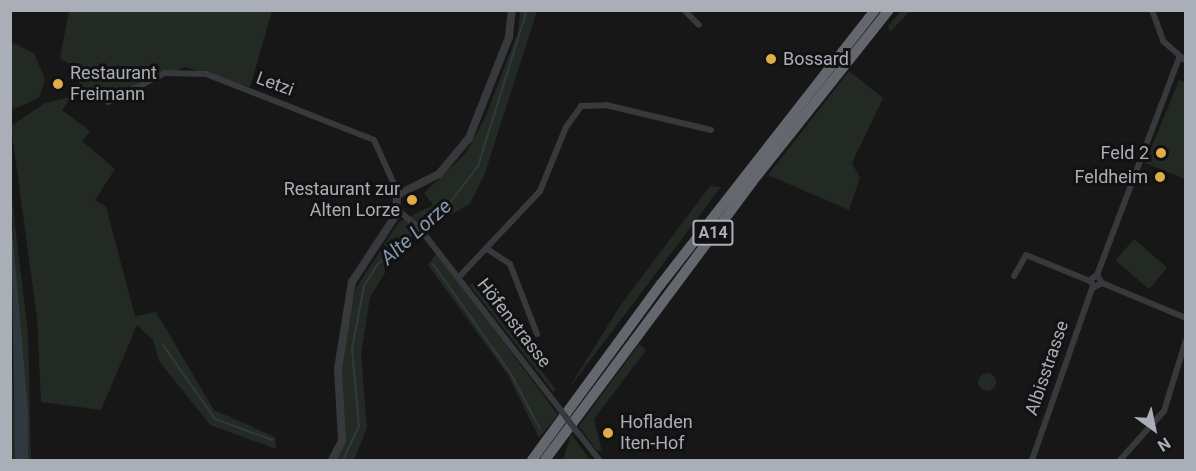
<!DOCTYPE html>
<html>
<head>
<meta charset="utf-8">
<style>
	body { margin:0 }
	#map { position:relative; width:1196px; height:471px; overflow:hidden; background:#171718; font-family:Roboto,sans-serif }
	div>[style] { position:absolute }
	.green>* { inset:0; background:#232a24; transform-origin:0 0 }
	.round { border-radius:50% }
	.water>* { inset:0; background:#313940 }
	.stream>* { height:2px; margin:-1px; padding:0 1px; transform-origin:1px; border-radius:1px; background:#313940 }
	.minor>* { height:6px; margin:-3px; padding:0 3px; transform-origin:3px; border-radius:3px; background:#38393d }
	.tertiary>* { height:8px; margin:-4px; padding:0 4px; transform-origin:4px; border-radius:4px; background:#38393d }
	.motorway>* { height:10px; margin:-5px; padding:0 5px; transform-origin:5px; border-radius:5px; background:#64676d }
	.minor-bridge>* { height:6px; margin:-3px; padding:0 3px; transform-origin:3px; border-radius:3px; background:#38393d }
	.dots>* { width:16px; height:16px; translate:-50% -50%; box-sizing:border-box; border:3px solid #121213; border-radius:50% }
	span { translate:-50% -50%; white-space:nowrap; text-align:center; line-height:1.15; -webkit-text-stroke:6px #121213; paint-order:stroke }
	.shield-label span { padding:2px 4px; background:#121213; border:2px solid; border-radius:4px; -webkit-text-stroke-width:0 }
	.shield-label { font-size:16px; color:#aaaeb7; font-weight:700 }
	.poi-label { font-size:18px; color:#aaaeb7 }
	.left { translate:0 -50%; text-align:left }
	.right { translate:-100% -50%; text-align:right }
	.street-label { font-size:18px; color:#aaaeb7 }
	.water-label { font-size:20px; color:#859aae; font-style:italic }
	.frame { position:absolute; inset:0; border:12px solid #aaaeb7; pointer-events:none }
	.north { position:absolute; left:1124px; top:399px; width:60px; height:60px; -webkit-text-stroke:4px #121213; paint-order:stroke; rotate:147deg; font-size:16px; font-weight:700; line-height:24px; text-align:center; color:#aaaeb7 }
	.north::after { content:''; display:block; margin:auto; width:21px; height:27px; background:#aaaeb7; clip-path:polygon(50% 0,100% 100%,50% 72%,0 100%) }
</style>
</head>
<body>
<div id="map">
	<div class="green">
		<i style="clip-path:polygon(69px 11px,272px 11px,250px 87px,185px 67px,105px 97px,77px 88px,84px 74px,60px 58px)"></i>
		<i style="clip-path:polygon(520px 11px,537px 11px,485px 173px,470px 204px,406px 239px,370px 297px,361px 355px,367px 428px,354px 460px,333px 460px,345px 443px,341px 361px,356px 288px,399px 222px,433px 205px,424px 193px,465px 154px,485px 118px,518px 32px)"></i>
		<i style="clip-path:polygon(901px 11px,910px 11px,890px 32px,888px 26px)"></i>
		<i style="clip-path:polygon(11px 42px,34px 53px,45px 79px,39px 98px,11px 110px)"></i>
		<i style="clip-path:polygon(849px 71px,883px 98px,852px 163px,860px 178px,849px 210px,768px 175px)"></i>
		<i style="clip-path:polygon(1179px 80px,1185px 82px,1185px 179px,1145px 163px)"></i>
		<i style="clip-path:polygon(71px 97px,62px 110px,90px 131px,82px 141px,115px 169px,95px 200px,106px 207px,135px 316px,156px 312px,214px 410px,275px 437px,276px 449px,210px 425px,159px 361px,153px 340px,137px 325px,101px 410px,41px 402px,37px 318px,11px 126px,45px 103px)"></i>
		<i style="clip-path:polygon(10px 182px,28px 333px,31px 460px,28px 460px)"></i>
		<i style="clip-path:polygon(710px 186px,721px 187px,567px 391px,620px 306px)"></i>
		<i style="left:1134px;top:239px;width:44px;height:28px;rotate:41deg"></i>
		<i style="clip-path:polygon(437px 253px,558px 415px,539px 438px,508px 375px,428px 265px)"></i>
		<i style="left:473px;top:283px;width:135px;height:4px;rotate:52deg"></i>
		<i style="clip-path:polygon(10px 328px,16px 448px,15px 460px,10px 460px)"></i>
		<i style="clip-path:polygon(639px 344px,646px 350px,594px 419px,602px 451px,597px 451px,579px 426px)"></i>
		<i class="round" style="left:978px;top:373px;width:18px;height:18px"></i>
		<i style="clip-path:polygon(571px 434px,590px 460px,563px 460px)"></i>
	</div>
	<div class="water">
		<i style="clip-path:polygon(11px 214px,28px 411px,28px 460px,15px 460px)"></i>
	</div>
	<div class="stream">
		<i style="left:433px;top:264px;width:135px;rotate:54.7deg"></i>
		<i style="left:511px;top:374px;width:62px;rotate:62.2deg"></i>
		<i style="left:163px;top:345px;width:90px;rotate:54.9deg"></i>
		<i style="left:215px;top:419px;width:61px;rotate:20.2deg"></i>
		<i style="left:343px;top:460px;width:38px;rotate:-65deg"></i>
		<i style="left:359px;top:426px;width:77px;rotate:-95.2deg"></i>
		<i style="left:352px;top:349px;width:64px;rotate:-79.2deg"></i>
		<i style="left:364px;top:286px;width:25px;rotate:-58deg"></i>
		<i style="left:377px;top:265px;width:99px;rotate:-40.9deg"></i>
		<i style="left:452px;top:200px;width:43px;rotate:-52.6deg"></i>
		<i style="left:478px;top:166px;width:164px;rotate:-72.6deg"></i>
	</div>
	<div class="minor">
		<i style="left:684px;top:10px;width:21px;rotate:45deg"></i>
		<i style="left:1152px;top:10px;width:33px;rotate:70deg"></i>
		<i style="left:1163px;top:41px;width:30px;rotate:41deg"></i>
		<i style="left:108px;top:102px;width:64px;rotate:-27deg"></i>
		<i style="left:165px;top:73px;width:41px;rotate:1.4deg"></i>
		<i style="left:206px;top:74px;width:180px;rotate:21.4deg"></i>
		<i style="left:374px;top:140px;width:58px;rotate:65.6deg"></i>
		<i style="left:398px;top:210px;width:30px;rotate:41deg"></i>
		<i style="left:421px;top:230px;width:220px;rotate:52.2deg"></i>
		<i style="left:487px;top:249px;width:27px;rotate:33deg"></i>
		<i style="left:510px;top:264px;width:75px;rotate:68.9deg"></i>
		<i style="left:1097px;top:275px;width:9px;rotate:58deg"></i>
		<i style="left:1102px;top:283px;width:9px;rotate:153deg"></i>
		<i style="left:1094px;top:287px;width:8px;rotate:-120deg"></i>
		<i style="left:1090px;top:280px;width:9px;rotate:-36deg"></i>
		<i style="left:1097px;top:275px;width:232px;rotate:-69.3deg"></i>
		<i style="left:1014px;top:276px;width:24px;rotate:-60deg"></i>
		<i style="left:1026px;top:255px;width:69px;rotate:22.1deg"></i>
		<i style="left:459px;top:277px;width:118px;rotate:-46.7deg"></i>
		<i style="left:540px;top:191px;width:69px;rotate:-67.9deg"></i>
		<i style="left:566px;top:127px;width:26px;rotate:-54deg"></i>
		<i style="left:581px;top:106px;width:25px;rotate:-2deg"></i>
		<i style="left:606px;top:105px;width:108px;rotate:13.4deg"></i>
		<i style="left:1102px;top:283px;width:91px;rotate:22.6deg"></i>
		<i style="left:579px;top:434px;width:33px;rotate:52deg"></i>
		<i style="left:1032px;top:460px;width:184px;rotate:-70.7deg"></i>
		<i style="left:1120px;top:460px;width:66px;rotate:-48.1deg"></i>
		<i style="left:1164px;top:411px;width:74px;rotate:-72.8deg"></i>
	</div>
	<div class="tertiary">
		<i style="left:332px;top:460px;width:21px;rotate:-62deg"></i>
		<i style="left:342px;top:441px;width:72px;rotate:-93.2deg"></i>
		<i style="left:338px;top:369px;width:88px;rotate:-80.9deg"></i>
		<i style="left:352px;top:282px;width:80px;rotate:-56.7deg"></i>
		<i style="left:396px;top:215px;width:20px;rotate:-87deg"></i>
		<i style="left:397px;top:195px;width:47px;rotate:-26.6deg"></i>
		<i style="left:439px;top:174px;width:47px;rotate:-50.2deg"></i>
		<i style="left:469px;top:138px;width:109px;rotate:-68.4deg"></i>
		<i style="left:509px;top:37px;width:27px;rotate:-84deg"></i>
	</div>
	<div class="motorway">
		<i style="left:532px;top:460px;width:218px;rotate:-53.8deg"></i>
		<i style="left:661px;top:284px;width:348px;rotate:-52deg"></i>
		<i style="left:545px;top:460px;width:347px;rotate:-53.3deg"></i>
		<i style="left:752px;top:182px;width:220px;rotate:-51.5deg"></i>
	</div>
	<div class="minor-bridge">
		<i style="left:556px;top:404px;width:38px;rotate:53deg"></i>
	</div>
	<div class="dots">
		<i style="left:771px;top:59px;background:#dfae47"></i>
		<i style="left:58px;top:84px;background:#dfae47"></i>
		<i style="left:1161px;top:153px;background:#dfae47"></i>
		<i style="left:1160px;top:177px;background:#dfae47"></i>
		<i style="left:412px;top:200px;background:#dfae47"></i>
		<i style="left:608px;top:433px;background:#dfae47"></i>
	</div>
	<div class="shield-label">
		<span style="left:713px;top:233px">A14</span>
	</div>
	<div class="poi-label">
		<span class="left" style="left:783px;top:59px">Bossard</span>
		<span class="left" style="left:70px;top:84px">Restaurant<br>Freimann</span>
		<span class="right" style="left:1149px;top:153px">Feld 2</span>
		<span class="right" style="left:1148px;top:177px">Feldheim</span>
		<span class="right" style="left:400px;top:200px">Restaurant zur<br>Alten Lorze</span>
		<span class="left" style="left:620px;top:433px">Hofladen<br>Iten-Hof</span>
	</div>
	<div class="street-label">
		<span style="left:275px;top:84px;rotate:20deg">Letzi</span>
		<span style="left:514px;top:323px;rotate:52deg">Höfenstrasse</span>
		<span style="left:1047px;top:368px;rotate:-71deg">Albisstrasse</span>
	</div>
	<div class="water-label">
		<span style="left:416px;top:232px;rotate:-42deg">Alte Lorze</span>
	</div>
	<div class="frame"></div>
	<div class="north">N</div>
</div>
</body>
</html>
